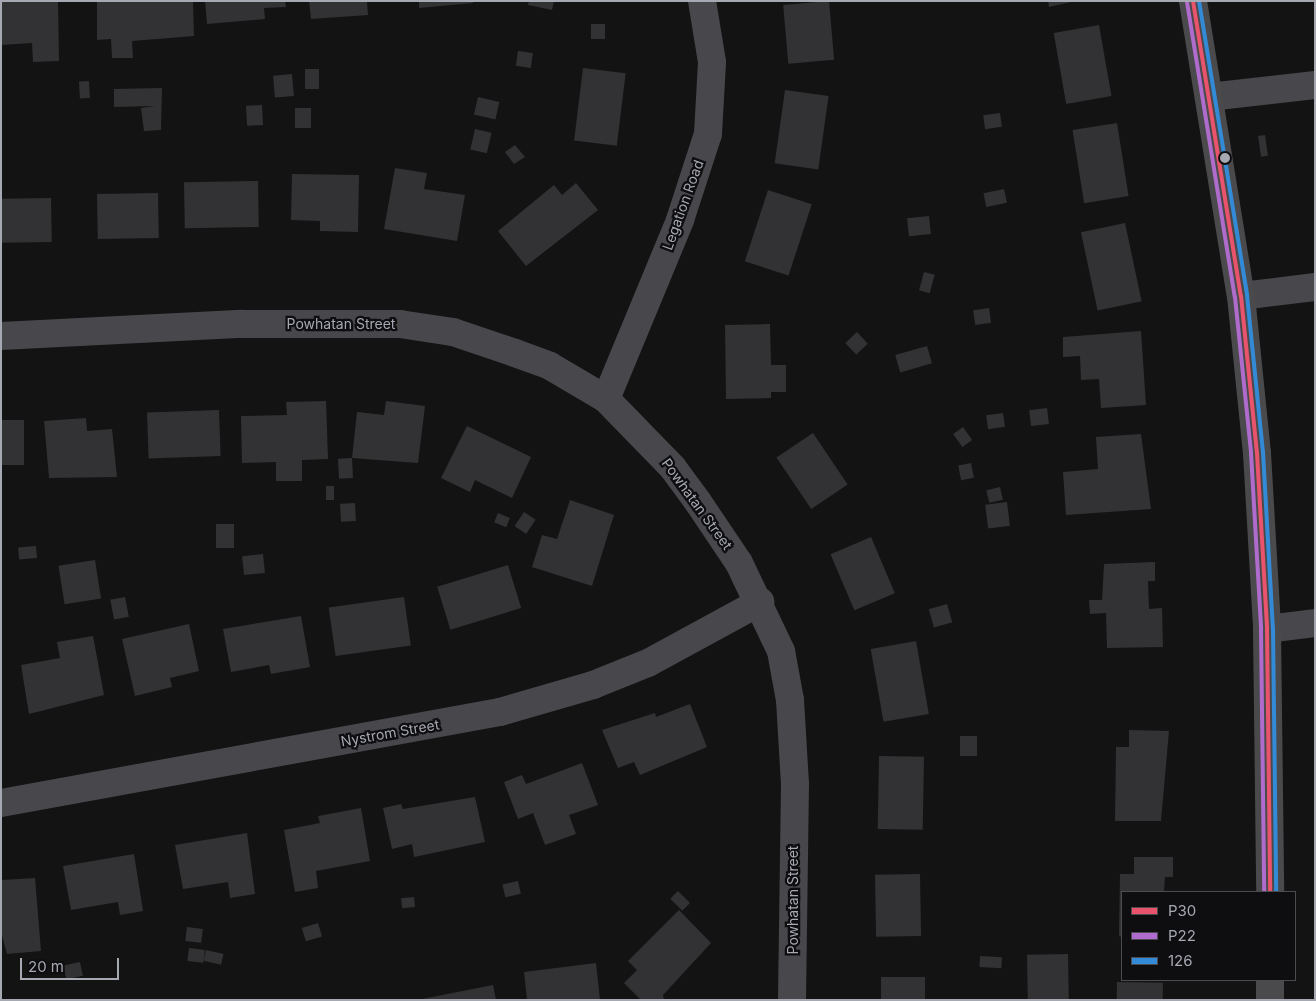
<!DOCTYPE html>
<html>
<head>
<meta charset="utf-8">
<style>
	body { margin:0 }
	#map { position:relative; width:1316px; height:1001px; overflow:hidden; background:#131313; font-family:Inter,sans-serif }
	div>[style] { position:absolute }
	.building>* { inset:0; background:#323234; transform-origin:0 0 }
	.minor>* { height:28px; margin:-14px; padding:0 14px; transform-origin:14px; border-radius:14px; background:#48484c }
	.major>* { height:28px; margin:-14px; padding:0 14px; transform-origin:14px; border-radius:14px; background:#4a4a4d }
	.bus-1>* { height:4px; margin:-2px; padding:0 2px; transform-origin:2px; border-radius:2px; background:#e9536b }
	.bus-2>* { height:4px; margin:-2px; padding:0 2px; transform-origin:2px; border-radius:2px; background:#b06ccc }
	.bus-3>* { height:4px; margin:-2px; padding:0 2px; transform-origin:2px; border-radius:2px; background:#338bd7 }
	.dots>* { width:14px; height:14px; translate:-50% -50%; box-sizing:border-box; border:2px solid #0e0d0f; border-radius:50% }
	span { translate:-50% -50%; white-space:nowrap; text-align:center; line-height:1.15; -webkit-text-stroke:4.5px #0e0d0f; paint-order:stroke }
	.street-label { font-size:14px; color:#a6a8b2 }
	.frame { position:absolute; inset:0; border:2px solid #a6a8b2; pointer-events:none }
	.legend { position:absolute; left:1121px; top:891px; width:175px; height:90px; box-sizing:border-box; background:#0e0d0f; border:1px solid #4b4b50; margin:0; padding:6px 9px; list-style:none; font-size:15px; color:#a6a8b2 }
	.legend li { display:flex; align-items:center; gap:10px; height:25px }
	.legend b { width:25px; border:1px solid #4b4b50 }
	.scale { position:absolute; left:20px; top:958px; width:99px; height:22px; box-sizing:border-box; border:2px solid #a6a8b2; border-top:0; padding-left:6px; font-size:15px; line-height:18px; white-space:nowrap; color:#a6a8b2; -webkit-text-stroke:4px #0e0d0f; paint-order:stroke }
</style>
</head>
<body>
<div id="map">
	<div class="building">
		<i style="clip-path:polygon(1px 1px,58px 1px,59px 61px,33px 62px,32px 43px,1px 45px)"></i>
		<i style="clip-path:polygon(97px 1px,193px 1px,194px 36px,132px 41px,133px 58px,112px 58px,111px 39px,97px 40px)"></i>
		<i style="clip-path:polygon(205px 1px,285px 1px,286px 7px,264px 8px,265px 19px,207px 24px)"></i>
		<i style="clip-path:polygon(309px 1px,367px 1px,368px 15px,311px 19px)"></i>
		<i style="clip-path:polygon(419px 1px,473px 1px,473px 3px,419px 8px)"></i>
		<i style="clip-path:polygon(529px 1px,554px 1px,552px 10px,528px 5px)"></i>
		<i style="left:829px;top:1px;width:59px;height:46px;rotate:85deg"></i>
		<i style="clip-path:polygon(1048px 1px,1071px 1px,1071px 2px,1049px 7px)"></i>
		<i style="left:591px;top:24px;width:14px;height:15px"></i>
		<i style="left:1099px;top:25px;width:72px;height:46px;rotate:80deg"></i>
		<i style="left:518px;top:51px;width:15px;height:15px;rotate:8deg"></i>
		<i style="left:583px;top:68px;width:43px;height:73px;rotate:7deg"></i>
		<i style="left:305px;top:69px;width:14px;height:20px"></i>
		<i style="left:292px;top:74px;width:22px;height:19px;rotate:85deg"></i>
		<i style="left:89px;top:81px;width:17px;height:10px;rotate:87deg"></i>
		<i style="clip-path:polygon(162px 88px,161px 130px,144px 131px,141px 108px,155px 106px,114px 107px,114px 89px)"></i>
		<i style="left:785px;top:90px;width:44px;height:74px;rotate:8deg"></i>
		<i style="left:478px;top:97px;width:22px;height:18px;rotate:13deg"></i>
		<i style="left:262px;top:105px;width:20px;height:16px;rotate:87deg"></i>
		<i style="left:295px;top:108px;width:16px;height:20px"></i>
		<i style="left:1000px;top:113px;width:14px;height:17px;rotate:82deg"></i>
		<i style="left:1117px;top:123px;width:74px;height:45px;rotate:81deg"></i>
		<i style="left:475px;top:129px;width:17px;height:21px;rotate:13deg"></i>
		<i style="left:1265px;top:135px;width:21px;height:7px;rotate:82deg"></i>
		<i style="clip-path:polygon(515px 145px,525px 157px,514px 164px,505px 152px)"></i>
		<i style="clip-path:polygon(395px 168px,427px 173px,424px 189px,465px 195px,457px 241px,384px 229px)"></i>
		<i style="clip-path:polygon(292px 174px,359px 175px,358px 232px,320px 231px,320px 221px,291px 220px)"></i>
		<i style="left:258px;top:181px;width:46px;height:74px;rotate:89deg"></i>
		<i style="clip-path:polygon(576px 183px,598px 210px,526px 266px,498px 231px,554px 185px,562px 195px)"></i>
		<i style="left:1004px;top:189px;width:14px;height:21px;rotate:78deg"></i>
		<i style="left:768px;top:190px;width:46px;height:75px;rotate:18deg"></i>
		<i style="left:158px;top:193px;width:45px;height:61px;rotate:89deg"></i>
		<i style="left:51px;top:198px;width:44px;height:50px;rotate:89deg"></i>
		<i style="left:929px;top:216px;width:18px;height:22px;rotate:84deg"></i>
		<i style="left:1125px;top:223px;width:80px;height:45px;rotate:78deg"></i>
		<i style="left:924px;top:272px;width:11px;height:19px;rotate:15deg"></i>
		<i style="left:989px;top:308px;width:15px;height:16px;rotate:82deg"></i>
		<i style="clip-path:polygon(770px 324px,771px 365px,786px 365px,786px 392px,771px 392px,771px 398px,726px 399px,725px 325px)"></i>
		<i style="clip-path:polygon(1141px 331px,1146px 405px,1101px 408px,1099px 379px,1081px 380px,1080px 356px,1063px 357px,1063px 337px)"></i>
		<i style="left:857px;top:332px;width:16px;height:16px;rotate:47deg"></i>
		<i style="left:927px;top:346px;width:18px;height:33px;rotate:74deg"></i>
		<i style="clip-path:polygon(326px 401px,328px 459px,302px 460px,302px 481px,276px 481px,276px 462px,242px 463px,241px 416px,287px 415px,286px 402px)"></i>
		<i style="clip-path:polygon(386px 401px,425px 406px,418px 463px,352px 458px,357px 412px,384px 415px)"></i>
		<i style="left:1047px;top:408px;width:16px;height:18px;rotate:83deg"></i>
		<i style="left:219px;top:410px;width:46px;height:72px;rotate:88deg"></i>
		<i style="left:1003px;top:413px;width:14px;height:17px;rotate:82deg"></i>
		<i style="clip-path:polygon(86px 418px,87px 431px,112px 429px,117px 477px,49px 478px,44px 421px)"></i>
		<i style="left:1px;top:420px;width:23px;height:45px"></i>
		<i style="clip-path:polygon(467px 426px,531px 457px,512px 498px,475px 480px,470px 492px,441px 478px)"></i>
		<i style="left:963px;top:427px;width:16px;height:12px;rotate:55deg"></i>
		<i style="left:813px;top:433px;width:62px;height:44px;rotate:56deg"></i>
		<i style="clip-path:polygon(1141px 434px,1151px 509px,1066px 515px,1063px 472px,1098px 469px,1096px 437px)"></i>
		<i style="left:352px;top:458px;width:20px;height:14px;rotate:87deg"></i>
		<i style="left:971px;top:463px;width:15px;height:13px;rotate:79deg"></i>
		<i style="left:326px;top:486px;width:8px;height:14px"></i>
		<i style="left:1000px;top:487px;width:13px;height:14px;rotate:77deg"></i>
		<i style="clip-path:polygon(570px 500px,614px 515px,592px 586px,532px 567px,542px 535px,557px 539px)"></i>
		<i style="left:1007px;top:502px;width:24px;height:22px;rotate:83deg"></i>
		<i style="left:355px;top:503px;width:18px;height:15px;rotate:87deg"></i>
		<i style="left:524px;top:512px;width:14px;height:17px;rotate:34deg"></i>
		<i style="left:498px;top:513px;width:13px;height:10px;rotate:23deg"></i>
		<i style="left:216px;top:524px;width:18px;height:24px"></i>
		<i style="left:871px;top:537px;width:61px;height:44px;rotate:67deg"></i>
		<i style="left:36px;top:546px;width:12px;height:18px;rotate:85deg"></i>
		<i style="left:263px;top:554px;width:19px;height:21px;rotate:84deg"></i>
		<i style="left:95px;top:560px;width:39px;height:37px;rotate:81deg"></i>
		<i style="clip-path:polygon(1155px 562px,1155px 581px,1148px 581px,1149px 609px,1162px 608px,1163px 647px,1107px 648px,1106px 613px,1090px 614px,1089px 600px,1102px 600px,1104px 564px)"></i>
		<i style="left:508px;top:565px;width:45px;height:74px;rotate:73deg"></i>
		<i style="left:125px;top:597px;width:20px;height:15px;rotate:79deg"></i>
		<i style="left:404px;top:597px;width:49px;height:76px;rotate:82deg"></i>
		<i style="left:947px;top:604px;width:19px;height:19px;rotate:74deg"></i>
		<i style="clip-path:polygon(301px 616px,310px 667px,271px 674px,269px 665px,231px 672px,223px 629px)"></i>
		<i style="clip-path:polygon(189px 624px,199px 671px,170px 678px,172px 687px,135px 696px,122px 639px)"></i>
		<i style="clip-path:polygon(93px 636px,104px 695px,29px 714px,21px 665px,60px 658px,57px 642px)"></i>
		<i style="left:916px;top:641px;width:74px;height:46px;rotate:80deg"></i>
		<i style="clip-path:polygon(690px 704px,707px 747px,640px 775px,634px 762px,618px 768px,602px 730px,655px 713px,656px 717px)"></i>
		<i style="clip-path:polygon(1129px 730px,1169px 731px,1161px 821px,1115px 821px,1116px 747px,1129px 747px)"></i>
		<i style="left:960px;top:736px;width:17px;height:20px"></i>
		<i style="left:879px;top:756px;width:45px;height:73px;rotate:1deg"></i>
		<i style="clip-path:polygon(582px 763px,598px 805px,569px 815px,576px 834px,545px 845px,533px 813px,518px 819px,504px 782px,522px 775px,526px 784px)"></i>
		<i style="clip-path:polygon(475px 797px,485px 842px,414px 857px,412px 844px,392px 849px,383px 808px,401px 804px,403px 809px)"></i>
		<i style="clip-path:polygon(361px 808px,370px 861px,316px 871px,318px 888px,295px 892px,284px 830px,320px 823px,318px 816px)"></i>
		<i style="clip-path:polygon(247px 833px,255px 894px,230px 898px,228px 882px,183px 889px,175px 845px)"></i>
		<i style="clip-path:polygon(134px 854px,143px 911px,120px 915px,118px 902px,71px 910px,63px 866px)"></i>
		<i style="clip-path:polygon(1134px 857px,1173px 857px,1173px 877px,1165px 877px,1164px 892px,1122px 892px,1122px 937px,1119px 936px,1120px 874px,1134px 874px)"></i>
		<i style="left:920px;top:874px;width:62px;height:45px;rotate:89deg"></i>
		<i style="clip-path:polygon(35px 878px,41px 951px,7px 954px,1px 932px,1px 880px)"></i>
		<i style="left:518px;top:881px;width:13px;height:16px;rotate:77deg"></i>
		<i style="left:678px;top:891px;width:17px;height:11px;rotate:45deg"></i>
		<i style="left:414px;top:897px;width:10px;height:13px;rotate:84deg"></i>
		<i style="clip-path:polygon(679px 910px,711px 943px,663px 995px,664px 1000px,641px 1000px,624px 983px,637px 970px,628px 961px)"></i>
		<i style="left:318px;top:923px;width:14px;height:17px;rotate:73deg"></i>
		<i style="left:187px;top:927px;width:16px;height:14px;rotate:7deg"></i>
		<i style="left:189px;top:948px;width:16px;height:13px;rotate:7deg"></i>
		<i style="left:206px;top:950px;width:18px;height:11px;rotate:13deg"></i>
		<i style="left:1068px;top:954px;width:46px;height:41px;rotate:89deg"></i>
		<i style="left:980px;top:956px;width:22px;height:11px;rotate:3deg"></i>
		<i style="left:80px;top:962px;width:14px;height:17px;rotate:78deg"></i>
		<i style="clip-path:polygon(596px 963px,600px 1000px,527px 1000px,524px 972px)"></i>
		<i style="left:925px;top:977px;width:23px;height:44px;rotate:90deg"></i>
		<i style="left:1117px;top:982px;width:46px;height:18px;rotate:1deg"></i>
		<i style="clip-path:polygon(493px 985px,496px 1000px,422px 1000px,422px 999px)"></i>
	</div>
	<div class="minor">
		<i style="left:1209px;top:97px;width:107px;rotate:-6.5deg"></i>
		<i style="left:1241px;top:296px;width:75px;rotate:-6.9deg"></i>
		<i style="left:1px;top:336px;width:241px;rotate:-2.9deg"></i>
		<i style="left:242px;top:324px;width:158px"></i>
		<i style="left:400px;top:324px;width:54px;rotate:8.6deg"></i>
		<i style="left:453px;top:332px;width:65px;rotate:18.7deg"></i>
		<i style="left:515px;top:353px;width:37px;rotate:20deg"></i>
		<i style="left:550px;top:366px;width:65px;rotate:30.5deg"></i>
		<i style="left:606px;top:399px;width:96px;rotate:45.8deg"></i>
		<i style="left:673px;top:468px;width:42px;rotate:53.7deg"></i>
		<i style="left:698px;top:502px;width:73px;rotate:56.1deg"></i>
		<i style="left:739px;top:563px;width:98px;rotate:64.5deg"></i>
		<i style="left:781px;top:651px;width:50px;rotate:79.6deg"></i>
		<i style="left:790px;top:700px;width:84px;rotate:86.6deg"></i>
		<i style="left:795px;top:784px;width:216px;rotate:90.8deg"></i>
		<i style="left:606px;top:399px;width:194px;rotate:-67.5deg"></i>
		<i style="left:680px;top:220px;width:90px;rotate:-72deg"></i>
		<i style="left:708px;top:134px;width:72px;rotate:-86.8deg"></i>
		<i style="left:712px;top:62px;width:62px;rotate:-99.3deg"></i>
		<i style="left:1267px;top:629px;width:48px;rotate:-7.1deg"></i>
		<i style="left:1px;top:803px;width:507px;rotate:-10.34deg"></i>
		<i style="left:500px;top:712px;width:97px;rotate:-16.2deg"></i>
		<i style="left:593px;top:685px;width:59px;rotate:-21.8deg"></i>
		<i style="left:648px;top:663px;width:128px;rotate:-28.6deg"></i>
	</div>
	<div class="major">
		<i style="left:1193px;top:1px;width:299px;rotate:80.8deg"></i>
		<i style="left:1241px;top:296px;width:158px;rotate:84.2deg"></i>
		<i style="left:1257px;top:453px;width:176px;rotate:86.7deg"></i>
		<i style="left:1267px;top:629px;width:263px;rotate:89.3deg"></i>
		<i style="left:1270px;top:1000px;width:20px;rotate:-90deg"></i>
	</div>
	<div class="bus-1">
		<i style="left:1193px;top:1px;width:299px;rotate:80.8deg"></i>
		<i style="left:1241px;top:296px;width:158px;rotate:84.2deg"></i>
		<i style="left:1257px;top:453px;width:176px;rotate:86.7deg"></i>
		<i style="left:1267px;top:629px;width:263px;rotate:89.3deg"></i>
	</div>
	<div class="bus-2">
		<i style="left:1187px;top:2px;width:299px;rotate:80.8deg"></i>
		<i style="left:1235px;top:297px;width:157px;rotate:84.1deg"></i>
		<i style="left:1251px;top:453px;width:176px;rotate:86.7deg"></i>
		<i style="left:1261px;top:629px;width:263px;rotate:89.3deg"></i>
	</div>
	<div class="bus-3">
		<i style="left:1199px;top:1px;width:298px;rotate:80.7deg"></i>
		<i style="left:1247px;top:295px;width:158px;rotate:84.2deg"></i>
		<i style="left:1263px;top:452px;width:177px;rotate:86.8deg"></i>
		<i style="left:1273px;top:629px;width:263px;rotate:89.3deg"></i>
	</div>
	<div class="dots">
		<i style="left:1225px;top:158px;background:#a6a8b2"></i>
	</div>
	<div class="street-label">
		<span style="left:683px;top:205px;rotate:-70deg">Legation Road</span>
		<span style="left:341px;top:324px">Powhatan Street</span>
		<span style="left:697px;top:504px;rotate:54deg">Powhatan Street</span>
		<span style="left:390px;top:733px;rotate:-10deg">Nystrom Street</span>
		<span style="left:793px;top:900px;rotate:-90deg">Powhatan Street</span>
	</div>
	<div class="frame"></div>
	<ul class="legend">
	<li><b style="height:6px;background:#e9536b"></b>P30</li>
	<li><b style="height:6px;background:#b06ccc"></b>P22</li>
	<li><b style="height:6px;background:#338bd7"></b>126</li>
	</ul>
	<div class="scale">20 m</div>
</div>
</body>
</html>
